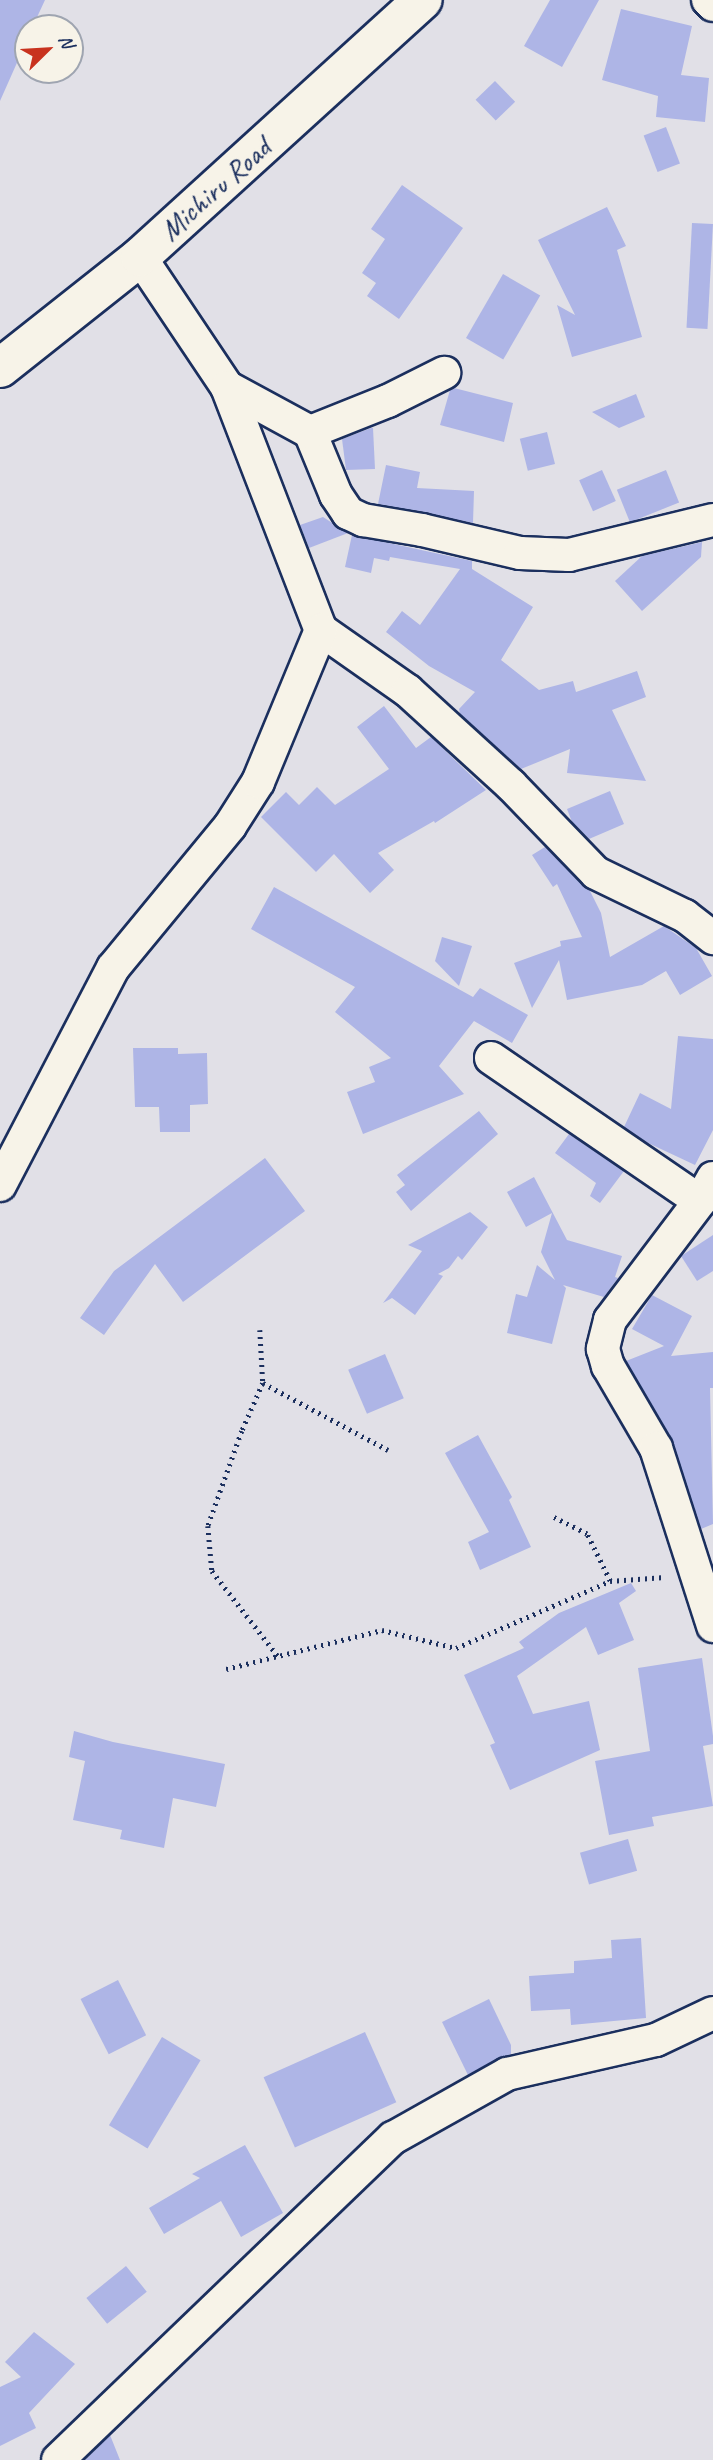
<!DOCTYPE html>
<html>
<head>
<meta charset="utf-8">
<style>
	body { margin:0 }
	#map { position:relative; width:713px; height:2460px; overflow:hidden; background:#e1e0e7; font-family:Caveat,sans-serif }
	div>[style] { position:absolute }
	.building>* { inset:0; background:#aeb5e6; transform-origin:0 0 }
	.path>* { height:4.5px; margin-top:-2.25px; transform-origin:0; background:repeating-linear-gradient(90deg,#1b2f5e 0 2px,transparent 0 7px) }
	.roads { filter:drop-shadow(2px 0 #1b2f5e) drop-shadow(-2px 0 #1b2f5e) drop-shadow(0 2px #1b2f5e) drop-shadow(0 -2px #1b2f5e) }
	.minor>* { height:32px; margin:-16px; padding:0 16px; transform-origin:16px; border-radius:16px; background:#f7f3e8 }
	.tertiary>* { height:38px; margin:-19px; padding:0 19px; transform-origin:19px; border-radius:19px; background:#f7f3e8 }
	span { translate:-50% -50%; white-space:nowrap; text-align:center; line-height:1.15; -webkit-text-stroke:5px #f7f3e8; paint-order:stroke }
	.street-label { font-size:30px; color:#1b2f5e }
	.north { position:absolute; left:14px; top:14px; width:70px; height:70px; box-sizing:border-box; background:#f7f3e8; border:2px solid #9fa5b1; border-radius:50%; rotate:66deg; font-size:19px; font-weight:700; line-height:28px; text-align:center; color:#1b2f5e }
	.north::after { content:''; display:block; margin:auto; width:24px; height:32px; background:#c8321e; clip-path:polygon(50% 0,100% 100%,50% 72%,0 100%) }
</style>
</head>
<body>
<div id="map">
	<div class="building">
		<i style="clip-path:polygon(0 0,45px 0,32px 28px,28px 28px,28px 38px,0 101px)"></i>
		<i style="clip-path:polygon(550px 0,599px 0,562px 67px,524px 46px)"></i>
		<i style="clip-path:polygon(621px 9px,692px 26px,681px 75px,709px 78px,705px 122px,656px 117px,658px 96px,602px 80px)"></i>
		<i style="left:495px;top:81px;width:29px;height:27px;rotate:46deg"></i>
		<i style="left:666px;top:127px;width:39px;height:24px;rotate:69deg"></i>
		<i style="clip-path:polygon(402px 185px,463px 228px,399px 319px,367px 296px,376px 283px,362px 273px,385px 239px,371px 229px)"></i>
		<i style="clip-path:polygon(607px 207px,626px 246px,617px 250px,642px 337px,572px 357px,557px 305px,575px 315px,538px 240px)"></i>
		<i style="left:692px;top:223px;width:21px;height:105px;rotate:3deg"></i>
		<i style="left:503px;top:274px;width:43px;height:74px;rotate:30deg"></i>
		<i style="clip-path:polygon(454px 388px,513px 403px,504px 442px,440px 425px,450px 390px)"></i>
		<i style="clip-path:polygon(636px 394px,645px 417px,619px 428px,592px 412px)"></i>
		<i style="clip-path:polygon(371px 428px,373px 428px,375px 469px,346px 470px,342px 439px)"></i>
		<i style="left:547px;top:432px;width:33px;height:28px;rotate:76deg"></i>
		<i style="clip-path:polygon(386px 465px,420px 472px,417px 488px,474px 491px,473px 523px,378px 504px)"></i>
		<i style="left:602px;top:470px;width:34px;height:25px;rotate:66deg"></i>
		<i style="left:666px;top:470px;width:35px;height:53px;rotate:68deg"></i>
		<i style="clip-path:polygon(323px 517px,348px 533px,309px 548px,300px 525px)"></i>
		<i style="clip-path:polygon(352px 535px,472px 561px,472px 569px,533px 607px,501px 660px,539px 690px,573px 681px,576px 692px,637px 671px,646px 697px,612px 710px,646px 781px,567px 773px,570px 749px,521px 769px,460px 714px,459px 709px,475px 692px,429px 666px,386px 632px,402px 611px,420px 625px,460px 569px,390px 557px,389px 561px,374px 558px,371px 573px,345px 567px)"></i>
		<i style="clip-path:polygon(702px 542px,701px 557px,642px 611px,615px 581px,642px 556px)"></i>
		<i style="clip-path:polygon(384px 706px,416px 748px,431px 737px,486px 790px,435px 823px,434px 821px,378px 853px,394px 870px,370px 893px,334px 854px,316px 872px,261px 817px,286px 792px,299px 805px,317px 787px,335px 805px,389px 769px,357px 727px)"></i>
		<i style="clip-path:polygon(610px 791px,624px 824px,589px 839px,572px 822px,567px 809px)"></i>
		<i style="clip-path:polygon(545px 847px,590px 891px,601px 913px,610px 957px,664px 926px,696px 948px,712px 976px,680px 995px,666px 971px,642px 985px,567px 1000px,559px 960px,532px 1008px,514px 963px,561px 946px,560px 941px,582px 937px,557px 884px,553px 887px,532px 855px)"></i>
		<i style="clip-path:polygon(274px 887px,473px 997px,480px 988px,528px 1015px,512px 1043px,474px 1021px,439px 1066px,464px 1094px,363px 1134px,347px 1092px,375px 1082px,369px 1067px,391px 1058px,335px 1012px,355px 987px,251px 929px)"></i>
		<i style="clip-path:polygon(442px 937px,472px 946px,459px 986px,435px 961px)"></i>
		<i style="clip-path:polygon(678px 1036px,713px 1039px,713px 1130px,695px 1165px,646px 1142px,624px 1127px,640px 1093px,671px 1109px)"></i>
		<i style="clip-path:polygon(133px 1048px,178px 1048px,178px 1054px,207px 1053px,208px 1104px,190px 1105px,190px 1132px,160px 1132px,159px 1107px,135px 1107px)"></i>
		<i style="clip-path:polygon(479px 1111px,498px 1134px,411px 1211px,396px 1192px,405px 1185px,397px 1175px)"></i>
		<i style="clip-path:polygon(569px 1134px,624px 1171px,600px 1203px,590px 1196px,596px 1183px,555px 1153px)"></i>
		<i style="clip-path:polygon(265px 1158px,305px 1211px,183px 1302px,155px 1264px,104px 1335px,80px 1318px,114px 1271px)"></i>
		<i style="clip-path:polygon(534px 1177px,567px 1240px,622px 1256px,615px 1277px,618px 1278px,604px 1297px,563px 1285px,566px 1288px,552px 1344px,507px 1333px,516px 1294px,527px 1297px,537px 1265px,555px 1280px,541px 1252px,552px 1213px,526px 1227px,507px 1192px)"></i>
		<i style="clip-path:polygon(470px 1212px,488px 1227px,462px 1260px,458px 1256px,449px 1268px,438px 1274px,443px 1276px,415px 1315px,392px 1298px,383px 1303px,422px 1251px,408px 1245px)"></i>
		<i style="clip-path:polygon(713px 1235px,713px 1271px,697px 1281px,681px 1256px)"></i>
		<i style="clip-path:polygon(652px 1295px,692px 1316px,671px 1356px,713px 1352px,713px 1388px,710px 1388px,713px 1524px,701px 1529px,673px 1442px,626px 1361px,664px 1346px,632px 1329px)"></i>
		<i style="left:385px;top:1354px;width:48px;height:40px;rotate:67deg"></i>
		<i style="clip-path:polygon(478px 1435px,512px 1497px,509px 1500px,531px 1547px,480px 1570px,468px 1542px,489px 1532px,445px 1453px)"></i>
		<i style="clip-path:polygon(631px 1583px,636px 1591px,619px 1603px,634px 1640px,598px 1655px,586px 1627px,517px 1676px,533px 1714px,589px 1701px,600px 1750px,510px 1790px,490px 1745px,495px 1743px,464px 1675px,524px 1648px,519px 1642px,559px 1613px)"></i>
		<i style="clip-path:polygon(702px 1658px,713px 1736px,713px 1744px,703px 1746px,713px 1806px,652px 1817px,654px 1826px,609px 1835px,595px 1761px,650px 1751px,638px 1668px)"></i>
		<i style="clip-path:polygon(74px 1731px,113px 1742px,225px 1764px,216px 1807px,173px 1798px,164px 1848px,120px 1839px,122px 1830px,73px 1820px,85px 1761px,69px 1757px)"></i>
		<i style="left:628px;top:1839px;width:33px;height:50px;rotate:74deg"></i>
		<i style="clip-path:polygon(641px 1938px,646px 2018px,571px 2025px,570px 2009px,531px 2011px,529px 1976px,574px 1973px,574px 1961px,612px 1958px,611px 1940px)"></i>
		<i style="left:118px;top:1980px;width:62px;height:42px;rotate:63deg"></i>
		<i style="clip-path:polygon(489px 1999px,511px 2045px,511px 2054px,468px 2075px,442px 2022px)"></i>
		<i style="left:365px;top:2032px;width:77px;height:111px;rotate:66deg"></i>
		<i style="left:162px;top:2037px;width:45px;height:103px;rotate:31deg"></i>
		<i style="clip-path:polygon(245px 2145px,283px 2213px,241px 2237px,221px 2201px,164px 2234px,149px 2208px,200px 2178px,192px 2174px)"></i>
		<i style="left:126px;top:2266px;width:33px;height:51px;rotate:51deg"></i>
		<i style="clip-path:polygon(34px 2332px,75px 2364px,29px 2413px,36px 2428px,0 2446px,0 2387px,21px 2377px,5px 2362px)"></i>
		<i style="clip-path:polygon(110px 2435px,120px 2460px,85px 2460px)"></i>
	</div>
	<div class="path">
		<i style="left:260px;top:1330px;width:53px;rotate:86.8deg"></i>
		<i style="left:263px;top:1383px;width:52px;rotate:113.6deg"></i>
		<i style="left:242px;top:1431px;width:101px;rotate:109.7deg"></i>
		<i style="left:208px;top:1526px;width:45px;rotate:84.9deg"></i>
		<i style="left:212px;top:1571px;width:108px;rotate:52.2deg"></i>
		<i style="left:263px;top:1383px;width:142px;rotate:28.2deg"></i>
		<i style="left:610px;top:1581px;width:55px;rotate:-4.2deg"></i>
		<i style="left:226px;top:1669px;width:161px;rotate:-14deg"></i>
		<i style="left:382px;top:1630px;width:76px;rotate:13.7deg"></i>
		<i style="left:456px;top:1648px;width:168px;rotate:-23.5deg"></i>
		<i style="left:610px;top:1581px;width:52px;rotate:-116.1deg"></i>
		<i style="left:587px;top:1534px;width:40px;rotate:-153.4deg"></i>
	</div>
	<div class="roads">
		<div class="minor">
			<i style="left:708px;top:0;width:7px;rotate:45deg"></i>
			<i style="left:140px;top:257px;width:156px;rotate:56.2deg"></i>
			<i style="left:227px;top:387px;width:94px;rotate:28.5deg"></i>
			<i style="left:310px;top:432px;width:68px;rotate:67.6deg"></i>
			<i style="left:336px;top:495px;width:22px;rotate:56deg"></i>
			<i style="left:348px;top:513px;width:17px;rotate:25deg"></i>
			<i style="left:363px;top:520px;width:60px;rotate:9.6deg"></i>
			<i style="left:422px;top:530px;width:101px;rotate:13.2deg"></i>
			<i style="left:520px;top:553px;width:49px;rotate:2.3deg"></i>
			<i style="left:569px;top:555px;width:148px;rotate:-13.7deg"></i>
			<i style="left:227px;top:387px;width:261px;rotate:68.9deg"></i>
			<i style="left:321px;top:630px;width:106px;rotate:35deg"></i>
			<i style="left:408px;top:691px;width:139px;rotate:42.4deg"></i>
			<i style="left:511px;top:785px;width:122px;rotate:46deg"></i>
			<i style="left:596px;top:873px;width:99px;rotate:25.8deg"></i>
			<i style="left:685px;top:916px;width:36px;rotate:38deg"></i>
			<i style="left:310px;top:432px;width:84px;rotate:-21.7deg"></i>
			<i style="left:388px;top:401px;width:63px;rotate:-26.6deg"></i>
			<i style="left:491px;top:1058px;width:253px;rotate:34.4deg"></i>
			<i style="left:713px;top:1178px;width:26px;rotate:119deg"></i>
			<i style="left:700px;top:1201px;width:149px;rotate:127.1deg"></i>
			<i style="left:610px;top:1320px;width:30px;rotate:104deg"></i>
			<i style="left:603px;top:1349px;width:18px;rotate:74deg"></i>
			<i style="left:608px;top:1366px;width:95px;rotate:59.7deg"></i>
			<i style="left:656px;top:1448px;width:187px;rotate:72.2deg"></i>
			<i style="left:0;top:1185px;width:245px;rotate:-62.5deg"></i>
			<i style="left:113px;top:968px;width:184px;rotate:-50.5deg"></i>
			<i style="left:230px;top:826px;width:52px;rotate:-57.5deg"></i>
			<i style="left:258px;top:782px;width:165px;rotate:-67.5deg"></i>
			<i style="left:58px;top:2460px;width:465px;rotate:-43.9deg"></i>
			<i style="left:393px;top:2138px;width:131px;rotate:-29.3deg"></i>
			<i style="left:507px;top:2074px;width:153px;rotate:-12.9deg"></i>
			<i style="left:656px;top:2040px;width:63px;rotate:-25.3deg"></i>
		</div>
		<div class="tertiary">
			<i style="left:0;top:368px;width:179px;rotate:-38.4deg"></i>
			<i style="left:140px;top:257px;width:382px;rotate:-42.3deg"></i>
		</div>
	</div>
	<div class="street-label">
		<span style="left:215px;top:189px;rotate:-42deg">Michiru Road</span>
	</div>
	<div class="north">N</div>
</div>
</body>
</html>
